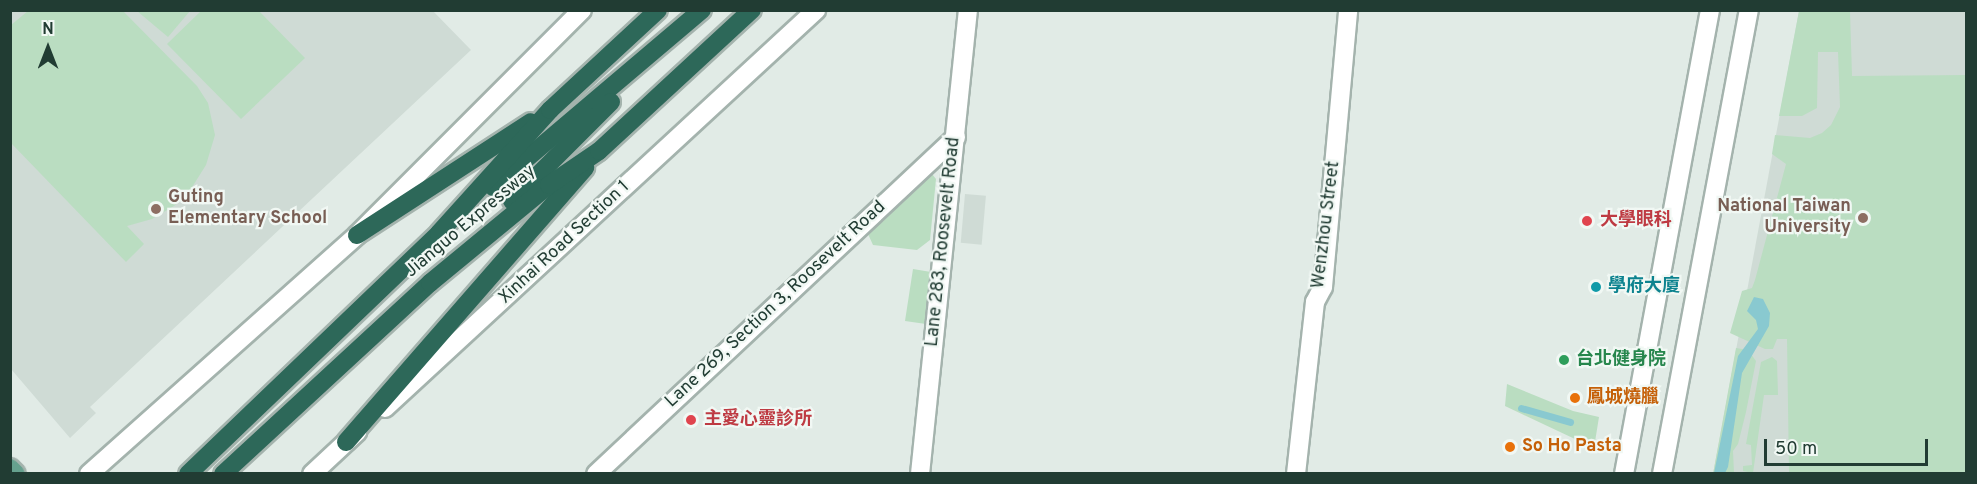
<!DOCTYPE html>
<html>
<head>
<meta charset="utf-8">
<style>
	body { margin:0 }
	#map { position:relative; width:1977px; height:484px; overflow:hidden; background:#e1ebe6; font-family:Overpass,"Noto Sans TC",sans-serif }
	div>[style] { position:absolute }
	.built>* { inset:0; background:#cfdbd5; transform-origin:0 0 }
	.green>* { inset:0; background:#baddc1 }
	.water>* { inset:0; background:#89c9d0 }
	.stream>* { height:7px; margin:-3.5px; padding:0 3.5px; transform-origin:3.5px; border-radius:3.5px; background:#89c9d0 }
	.roads { filter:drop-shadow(2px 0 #a4b3ad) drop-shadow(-2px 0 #a4b3ad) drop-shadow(0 2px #a4b3ad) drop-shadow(0 -2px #a4b3ad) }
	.street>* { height:18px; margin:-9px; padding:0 9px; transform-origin:9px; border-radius:9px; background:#fff }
	.secondary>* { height:18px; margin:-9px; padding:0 9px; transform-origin:9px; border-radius:9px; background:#fff }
	.primary>* { height:18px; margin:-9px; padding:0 9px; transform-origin:9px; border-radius:9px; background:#66a18e }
	.highway>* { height:18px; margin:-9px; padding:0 9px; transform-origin:9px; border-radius:9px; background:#2d6859 }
	.dots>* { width:16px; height:16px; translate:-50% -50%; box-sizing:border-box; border:3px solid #f1f8f4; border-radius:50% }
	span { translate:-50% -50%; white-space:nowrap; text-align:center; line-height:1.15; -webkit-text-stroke:4.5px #f1f8f4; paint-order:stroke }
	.education-label { font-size:18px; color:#785e54; font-weight:700 }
	.left { translate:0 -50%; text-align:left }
	.right { translate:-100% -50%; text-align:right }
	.health-label { font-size:18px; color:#be3a42; font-weight:700 }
	.street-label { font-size:18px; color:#213c33 }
	.culture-label { font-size:18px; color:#0d838f; font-weight:700 }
	.leisure-label { font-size:18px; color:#27864d; font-weight:700 }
	.food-label { font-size:18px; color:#c56008; font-weight:700 }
	.frame { position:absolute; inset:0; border:12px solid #213c33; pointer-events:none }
	.north { position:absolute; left:18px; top:18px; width:60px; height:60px; -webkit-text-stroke:4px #f1f8f4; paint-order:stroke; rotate:0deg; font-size:16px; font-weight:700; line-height:24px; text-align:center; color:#213c33 }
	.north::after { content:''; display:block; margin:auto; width:21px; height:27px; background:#213c33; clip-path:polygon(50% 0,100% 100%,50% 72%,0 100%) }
	.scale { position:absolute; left:1764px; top:439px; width:164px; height:27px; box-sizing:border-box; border:3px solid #213c33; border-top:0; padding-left:8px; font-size:18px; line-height:21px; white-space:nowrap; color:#213c33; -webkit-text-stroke:4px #f1f8f4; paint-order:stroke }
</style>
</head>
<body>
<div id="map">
	<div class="built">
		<i style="clip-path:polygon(11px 11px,433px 11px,471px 50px,90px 407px,96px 413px,70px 438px,11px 369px)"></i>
		<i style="clip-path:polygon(1799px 11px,1966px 11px,1966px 473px,1713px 474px)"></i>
		<i style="left:965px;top:194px;width:21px;height:49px;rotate:5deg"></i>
	</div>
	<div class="green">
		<i style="clip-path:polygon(202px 10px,259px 11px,305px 58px,241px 119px,167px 44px)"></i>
		<i style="clip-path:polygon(28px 11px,123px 11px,197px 86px,208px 103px,215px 135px,206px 165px,189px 192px,174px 206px,152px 219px,127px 226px,144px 244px,126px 262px,11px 143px,11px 25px)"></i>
		<i style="clip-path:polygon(137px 11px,190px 11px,168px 37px)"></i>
		<i style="clip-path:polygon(1799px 11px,1850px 11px,1852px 76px,1966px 75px,1966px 473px,1789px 473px,1787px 339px,1777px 339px,1773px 349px,1765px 349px,1730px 333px,1742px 291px,1752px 288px,1755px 280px,1786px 164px,1772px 154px,1775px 135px,1810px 138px,1822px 133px,1831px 125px,1840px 107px,1838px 52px,1818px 52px,1817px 108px,1802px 116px,1779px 116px)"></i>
		<i style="clip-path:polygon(932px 174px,936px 179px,930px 240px,917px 250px,873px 245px,868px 234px)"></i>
		<i style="clip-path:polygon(913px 269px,931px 272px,926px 324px,905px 321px)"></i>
		<i style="clip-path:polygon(1736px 348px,1748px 350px,1756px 361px,1746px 412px,1738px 444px,1733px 451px,1734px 473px,1713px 474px)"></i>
		<i style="clip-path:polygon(1772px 357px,1777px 361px,1778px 395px,1764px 395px,1753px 473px,1743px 471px,1743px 466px,1752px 465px,1751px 445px,1746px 444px,1761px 362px)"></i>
		<i style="clip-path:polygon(1507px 384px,1573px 411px,1599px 417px,1594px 448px,1505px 406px)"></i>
	</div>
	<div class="water">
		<i style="clip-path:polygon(1754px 297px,1763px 299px,1770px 313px,1769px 326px,1742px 373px,1728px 467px,1725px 473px,1714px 473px,1738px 356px,1758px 329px,1756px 320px,1747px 311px)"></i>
	</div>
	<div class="stream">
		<i style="left:1521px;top:408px;width:51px;rotate:15.9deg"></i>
	</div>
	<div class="roads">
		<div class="street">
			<i style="left:596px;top:474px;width:493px;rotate:-43.1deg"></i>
			<i style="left:920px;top:474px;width:466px;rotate:-84.1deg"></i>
			<i style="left:1296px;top:474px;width:173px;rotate:-83.7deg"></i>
			<i style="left:1315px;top:302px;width:17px;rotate:-62deg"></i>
			<i style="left:1323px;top:287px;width:278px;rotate:-84.8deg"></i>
		</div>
		<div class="secondary">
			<i style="left:385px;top:408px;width:587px;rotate:-42.72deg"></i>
			<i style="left:89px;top:474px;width:359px;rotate:-41.7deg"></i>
			<i style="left:357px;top:235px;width:318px;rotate:-45deg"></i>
			<i style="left:312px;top:474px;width:62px;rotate:-43deg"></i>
			<i style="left:1624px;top:474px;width:472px;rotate:-79.5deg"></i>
			<i style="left:1662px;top:474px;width:472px;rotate:-79.4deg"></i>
		</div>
		<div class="primary">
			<i style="left:10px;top:468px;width:8px;rotate:45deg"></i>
		</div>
		<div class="highway">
			<i style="left:493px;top:187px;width:274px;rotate:-40.3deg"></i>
			<i style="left:512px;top:201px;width:140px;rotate:-45deg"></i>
			<i style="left:357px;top:235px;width:207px;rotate:-33deg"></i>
			<i style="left:346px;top:442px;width:364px;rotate:-48.9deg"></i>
			<i style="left:188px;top:474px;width:348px;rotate:-43.8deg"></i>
			<i style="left:439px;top:233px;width:166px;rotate:-47.9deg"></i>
			<i style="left:550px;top:110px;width:147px;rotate:-42.8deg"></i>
			<i style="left:223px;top:474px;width:282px;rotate:-42.7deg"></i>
			<i style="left:430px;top:283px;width:154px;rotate:-39.5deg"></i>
			<i style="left:549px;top:185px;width:60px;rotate:-34.2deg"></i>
			<i style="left:599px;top:151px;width:208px;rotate:-42.7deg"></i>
		</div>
	</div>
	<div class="dots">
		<i style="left:156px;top:209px;background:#8d6e63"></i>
		<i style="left:1863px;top:218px;background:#8d6e63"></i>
		<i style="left:1587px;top:221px;background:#e0444e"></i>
		<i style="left:1596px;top:287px;background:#0f9aa8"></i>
		<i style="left:1564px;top:360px;background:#2e9e5b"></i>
		<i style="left:1575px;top:398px;background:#e8710a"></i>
		<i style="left:691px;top:420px;background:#e0444e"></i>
		<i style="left:1510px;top:447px;background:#e8710a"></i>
	</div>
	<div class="education-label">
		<span class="left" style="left:168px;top:209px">Guting<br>Elementary School</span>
		<span class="right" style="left:1851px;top:218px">National Taiwan<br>University</span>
	</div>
	<div class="health-label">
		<span class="left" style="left:1600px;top:221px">大學眼科</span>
		<span class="left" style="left:704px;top:420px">主愛心靈診所</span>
	</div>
	<div class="street-label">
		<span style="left:471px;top:222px;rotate:-40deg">Jianguo Expressway</span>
		<span style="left:1327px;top:225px;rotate:-83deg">Wenzhou Street</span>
		<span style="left:944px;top:242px;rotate:-84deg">Lane 283, Roosevelt Road</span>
		<span style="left:565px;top:243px;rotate:-43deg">Xinhai Road Section 1</span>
		<span style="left:776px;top:305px;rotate:-43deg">Lane 269, Section 3, Roosevelt Road</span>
	</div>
	<div class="culture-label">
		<span class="left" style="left:1608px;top:287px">學府大廈</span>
	</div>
	<div class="leisure-label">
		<span class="left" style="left:1576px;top:360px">台北健身院</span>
	</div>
	<div class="food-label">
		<span class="left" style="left:1587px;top:398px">鳳城燒臘</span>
		<span class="left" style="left:1522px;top:447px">So Ho Pasta</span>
	</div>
	<div class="frame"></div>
	<div class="north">N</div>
	<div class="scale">50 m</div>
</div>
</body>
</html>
